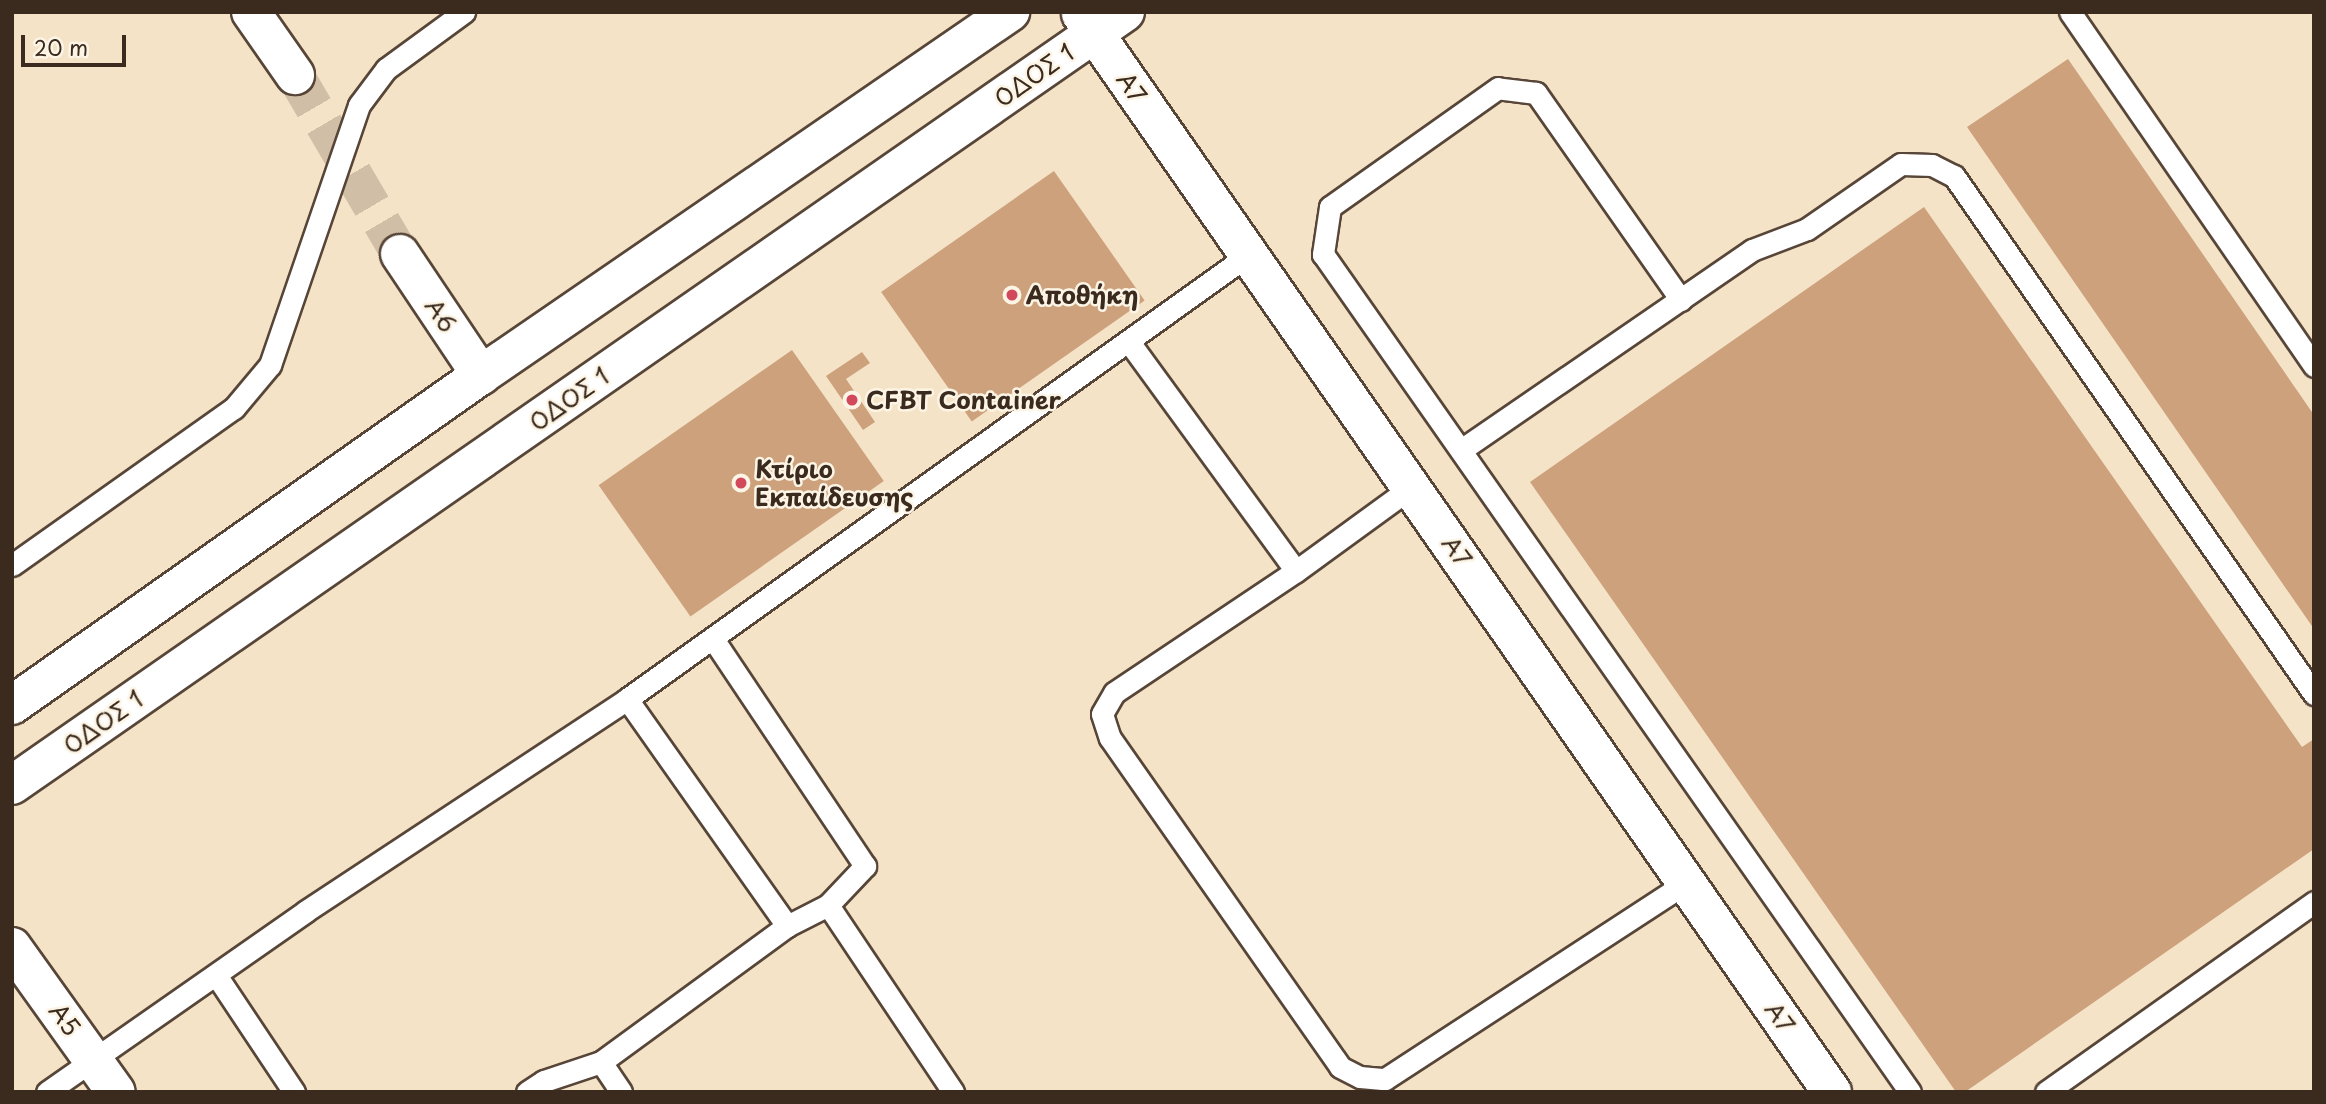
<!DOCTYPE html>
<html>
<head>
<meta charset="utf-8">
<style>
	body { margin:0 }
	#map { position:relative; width:2326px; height:1104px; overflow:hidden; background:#f5e3c8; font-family:"Playpen Sans",sans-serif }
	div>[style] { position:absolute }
	.building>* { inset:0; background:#cca17c; transform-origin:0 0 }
	.minor-tunnel>* { height:38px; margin-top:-19px; transform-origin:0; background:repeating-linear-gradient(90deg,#d0bea6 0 38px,transparent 0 57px) }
	.roads { filter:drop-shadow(2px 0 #574638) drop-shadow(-2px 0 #574638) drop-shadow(0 2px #574638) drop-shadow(0 -2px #574638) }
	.service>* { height:21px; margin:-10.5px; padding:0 10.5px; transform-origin:10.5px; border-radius:10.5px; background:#fff }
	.minor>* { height:38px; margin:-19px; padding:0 19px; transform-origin:19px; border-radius:19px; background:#fff }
	.dots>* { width:19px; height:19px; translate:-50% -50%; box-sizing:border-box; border:4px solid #fcf5e5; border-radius:50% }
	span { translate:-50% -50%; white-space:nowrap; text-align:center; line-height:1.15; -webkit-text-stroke:5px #fcf5e5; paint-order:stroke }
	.street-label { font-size:24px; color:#3b2a1e }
	.poi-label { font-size:24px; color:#3b2a1e; font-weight:700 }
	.left { translate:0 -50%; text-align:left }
	.frame { position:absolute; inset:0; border:14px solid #3b2a1e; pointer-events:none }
	.scale { position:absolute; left:21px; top:35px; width:105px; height:32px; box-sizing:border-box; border:4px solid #3b2a1e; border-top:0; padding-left:9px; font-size:21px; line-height:24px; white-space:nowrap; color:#3b2a1e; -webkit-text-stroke:5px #fcf5e5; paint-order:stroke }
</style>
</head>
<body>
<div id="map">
	<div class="building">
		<i style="clip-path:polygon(2068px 59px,2314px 415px,2314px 629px,1967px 127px)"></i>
		<i style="left:1054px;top:171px;width:158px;height:211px;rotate:55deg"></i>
		<i style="clip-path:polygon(1924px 207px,2302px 747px,2314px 739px,2314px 849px,1965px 1092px,1956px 1092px,1530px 482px)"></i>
		<i style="left:792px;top:350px;width:160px;height:236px;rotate:55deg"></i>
		<i style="clip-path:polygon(862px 352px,870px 363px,846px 379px,875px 422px,863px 430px,826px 376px)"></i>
	</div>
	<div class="minor-tunnel">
		<i style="left:295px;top:75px;width:208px;rotate:59.6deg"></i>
	</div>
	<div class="roads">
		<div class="service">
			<i style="left:2070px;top:12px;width:430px;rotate:55.4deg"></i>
			<i style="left:1681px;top:300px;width:253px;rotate:-125deg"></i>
			<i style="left:1536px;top:93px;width:38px;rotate:-173deg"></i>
			<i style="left:1498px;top:88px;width:206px;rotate:144.7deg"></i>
			<i style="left:1330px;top:207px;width:48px;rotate:98.5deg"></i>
			<i style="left:1323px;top:254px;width:1023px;rotate:54.99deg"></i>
			<i style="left:1129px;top:342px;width:283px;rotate:53.9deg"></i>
			<i style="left:1461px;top:450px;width:353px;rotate:-34.5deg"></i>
			<i style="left:1752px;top:250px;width:59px;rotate:-20.9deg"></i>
			<i style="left:1807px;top:229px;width:114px;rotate:-34.7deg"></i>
			<i style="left:1901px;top:164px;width:31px;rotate:2deg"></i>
			<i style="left:1932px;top:165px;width:25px;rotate:27deg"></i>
			<i style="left:1954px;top:176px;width:631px;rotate:55.2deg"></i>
			<i style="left:1413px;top:486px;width:145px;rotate:144deg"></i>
			<i style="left:1296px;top:571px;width:219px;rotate:146.2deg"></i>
			<i style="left:1114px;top:693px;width:24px;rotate:120deg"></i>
			<i style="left:1102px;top:714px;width:25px;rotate:72deg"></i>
			<i style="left:1110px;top:738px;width:401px;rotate:55deg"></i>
			<i style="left:1340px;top:1067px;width:22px;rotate:27deg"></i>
			<i style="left:1360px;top:1077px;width:25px;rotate:5deg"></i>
			<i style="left:1385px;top:1079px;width:361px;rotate:-33.1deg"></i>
			<i style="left:12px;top:565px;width:272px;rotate:-35.3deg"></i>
			<i style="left:234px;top:408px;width:56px;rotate:-50.1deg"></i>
			<i style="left:270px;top:365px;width:275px;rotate:-71.1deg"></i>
			<i style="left:359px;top:105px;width:45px;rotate:-53.1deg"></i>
			<i style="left:386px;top:69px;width:97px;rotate:-36.2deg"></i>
			<i style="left:627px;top:699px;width:278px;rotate:54.8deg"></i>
			<i style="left:828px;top:905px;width:225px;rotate:56.2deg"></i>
			<i style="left:216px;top:975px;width:141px;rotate:56.3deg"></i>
			<i style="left:601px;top:1062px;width:230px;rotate:-36.2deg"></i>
			<i style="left:787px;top:926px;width:46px;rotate:-27.1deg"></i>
			<i style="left:828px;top:905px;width:54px;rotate:-46.5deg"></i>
			<i style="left:865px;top:866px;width:273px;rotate:-123.8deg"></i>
			<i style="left:47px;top:1092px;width:316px;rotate:-34.9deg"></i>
			<i style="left:306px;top:911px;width:385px;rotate:-33.4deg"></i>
			<i style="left:627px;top:699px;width:767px;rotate:-35.56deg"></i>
			<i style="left:527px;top:1092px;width:20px;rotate:-33deg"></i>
			<i style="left:544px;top:1081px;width:60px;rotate:-18.4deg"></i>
			<i style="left:601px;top:1062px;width:36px;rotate:56deg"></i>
			<i style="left:2046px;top:1092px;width:329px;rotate:-35.3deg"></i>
		</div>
		<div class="minor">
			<i style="left:251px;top:12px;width:77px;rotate:55.1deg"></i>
			<i style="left:1081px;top:14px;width:1314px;rotate:55.14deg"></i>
			<i style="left:400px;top:254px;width:146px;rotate:56.2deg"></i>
			<i style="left:12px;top:705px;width:573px;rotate:-35.13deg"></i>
			<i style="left:481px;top:375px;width:642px;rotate:-34.46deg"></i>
			<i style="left:12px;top:785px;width:1355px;rotate:-34.78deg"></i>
			<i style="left:12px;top:947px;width:178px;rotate:54.4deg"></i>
		</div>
	</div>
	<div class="dots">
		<i style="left:1012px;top:295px;background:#d1495b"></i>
		<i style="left:852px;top:400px;background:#d1495b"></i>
		<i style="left:741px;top:483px;background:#d1495b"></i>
	</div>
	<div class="street-label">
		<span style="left:1034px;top:75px;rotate:-35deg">ΟΔΟΣ 1</span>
		<span style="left:1132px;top:87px;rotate:55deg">Α7</span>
		<span style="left:441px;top:315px;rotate:56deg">Α6</span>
		<span style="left:569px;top:399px;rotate:-35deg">ΟΔΟΣ 1</span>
		<span style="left:1457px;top:551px;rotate:55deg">Α7</span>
		<span style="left:103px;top:722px;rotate:-35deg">ΟΔΟΣ 1</span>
		<span style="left:1780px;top:1017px;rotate:55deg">Α7</span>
		<span style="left:65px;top:1019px;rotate:54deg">Α5</span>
	</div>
	<div class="poi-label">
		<span class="left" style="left:1026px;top:295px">Αποθήκη</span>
		<span class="left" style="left:866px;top:400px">CFBT Container</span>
		<span class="left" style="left:755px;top:483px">Κτίριο<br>Εκπαίδευσης</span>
	</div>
	<div class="frame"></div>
	<div class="scale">20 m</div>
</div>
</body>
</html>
